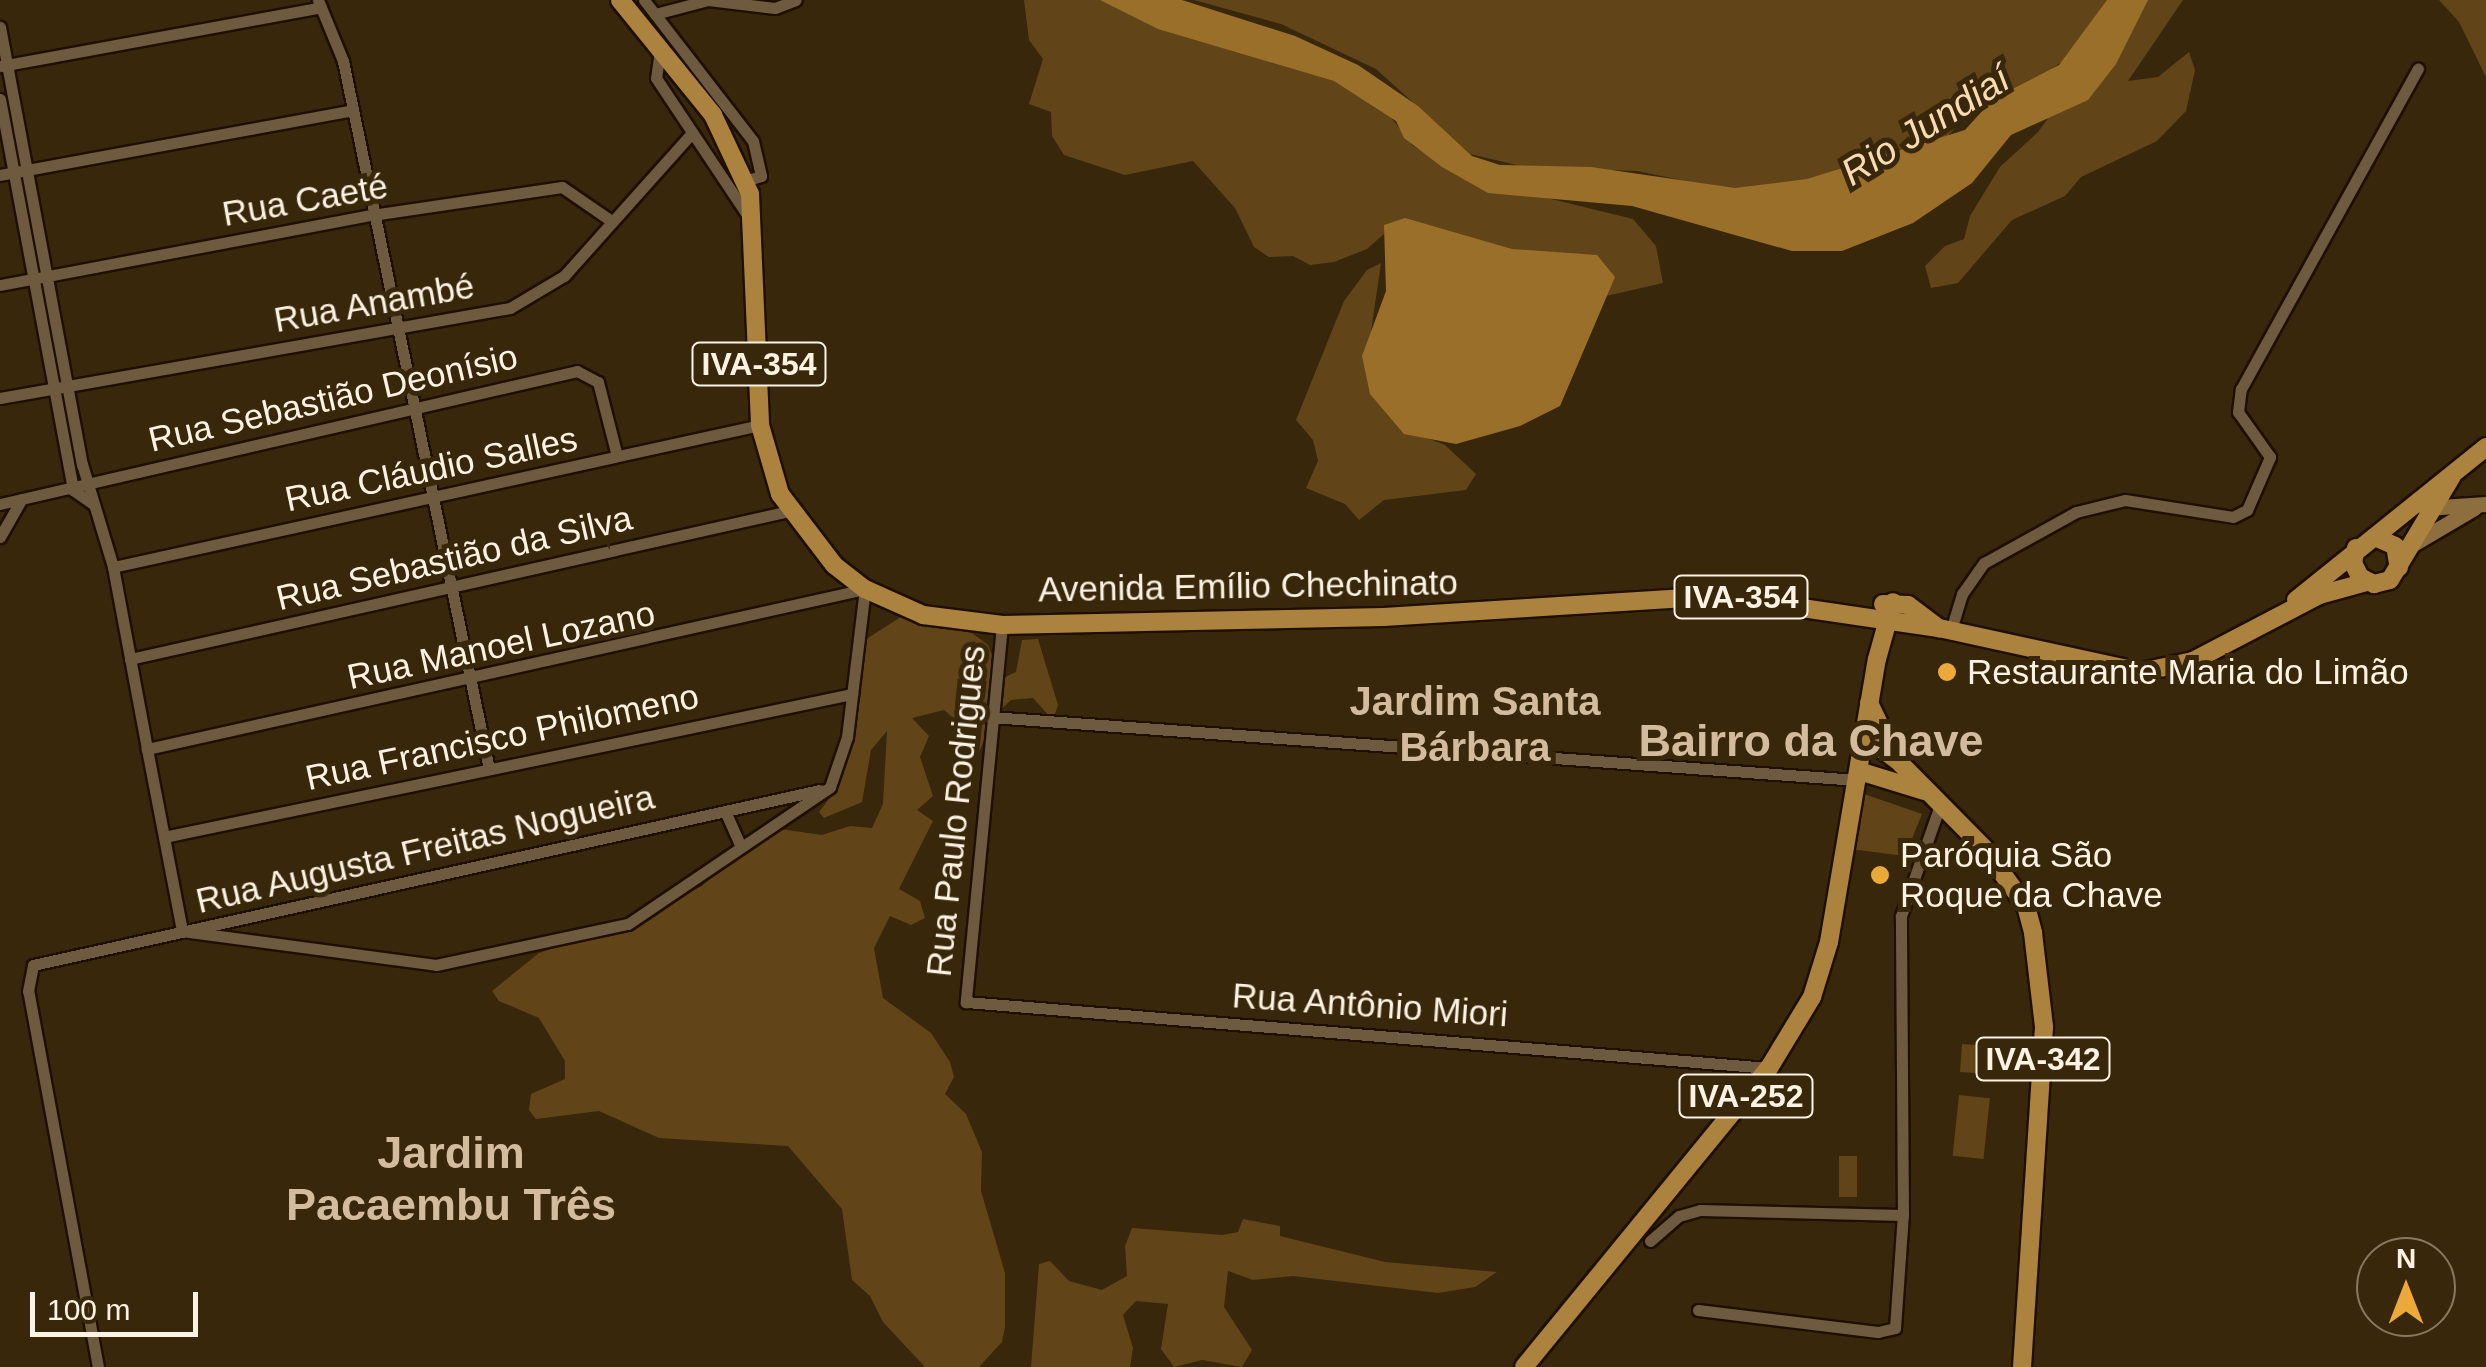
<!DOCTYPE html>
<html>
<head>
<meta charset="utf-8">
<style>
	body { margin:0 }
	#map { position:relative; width:2486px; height:1367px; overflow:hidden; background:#38270b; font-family:Helvetica,sans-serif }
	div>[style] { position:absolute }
	.green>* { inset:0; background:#614518; transform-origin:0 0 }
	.water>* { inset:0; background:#9a6f29 }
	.roads { filter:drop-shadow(2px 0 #1f0f00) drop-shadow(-2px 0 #1f0f00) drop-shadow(0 2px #1f0f00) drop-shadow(0 -2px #1f0f00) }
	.minor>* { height:11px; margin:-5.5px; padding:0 5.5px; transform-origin:5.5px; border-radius:5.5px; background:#6e5a3e }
	.secondary>* { height:15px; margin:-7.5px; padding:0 7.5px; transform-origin:7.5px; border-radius:7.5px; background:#8d6e3f }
	.primary>* { height:18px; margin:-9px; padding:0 9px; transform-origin:9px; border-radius:9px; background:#ac823f }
	.dots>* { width:28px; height:28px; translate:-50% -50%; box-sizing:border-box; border:5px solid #38270b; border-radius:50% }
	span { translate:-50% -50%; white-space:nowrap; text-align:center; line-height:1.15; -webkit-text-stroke:10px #38270b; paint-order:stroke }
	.shield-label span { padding:2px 8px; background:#38270b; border:2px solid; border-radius:8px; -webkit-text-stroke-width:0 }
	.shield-label { font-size:32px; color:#fef3e3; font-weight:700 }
	.street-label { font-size:35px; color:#fef3e3 }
	.poi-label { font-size:35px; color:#fef3e3 }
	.left { translate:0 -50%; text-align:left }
	.water-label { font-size:38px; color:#f8dbb2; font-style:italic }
	.quarter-label { font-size:40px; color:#d2bc9d; font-weight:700 }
	.district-label { font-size:45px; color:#d2bc9d; font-weight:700 }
	.north { position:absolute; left:2356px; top:1237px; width:100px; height:100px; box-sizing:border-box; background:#38270b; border:2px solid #877961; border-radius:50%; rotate:0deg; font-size:28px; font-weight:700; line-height:40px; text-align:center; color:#fef3e3 }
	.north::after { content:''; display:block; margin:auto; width:35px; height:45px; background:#eba93a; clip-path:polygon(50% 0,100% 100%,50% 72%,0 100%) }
	.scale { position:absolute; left:30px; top:1292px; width:168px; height:45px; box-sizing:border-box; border:5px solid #fef3e3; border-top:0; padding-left:12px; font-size:30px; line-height:35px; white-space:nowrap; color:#fef3e3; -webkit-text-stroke:8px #38270b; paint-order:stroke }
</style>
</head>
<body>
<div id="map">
	<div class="green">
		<i style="clip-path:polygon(1024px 0,1122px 0,1371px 91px,1412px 145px,1458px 176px,1633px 219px,1656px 246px,1663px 283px,1606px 296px,1395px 224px,1367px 249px,1334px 262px,1310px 265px,1293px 256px,1269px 257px,1254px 247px,1235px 208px,1193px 161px,1125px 175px,1064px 155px,1052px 136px,1051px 112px,1029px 104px,1043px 59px,1029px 40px)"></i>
		<i style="clip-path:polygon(1194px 0,2113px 0,2063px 61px,2015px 95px,1984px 96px,1947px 137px,1812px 191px,1725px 189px,1637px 171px,1525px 167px,1470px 154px,1376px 69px,1281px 24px)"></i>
		<i style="clip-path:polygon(2136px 0,2183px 0,2128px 81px,2158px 77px,2189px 52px,2195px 70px,2186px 111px,2157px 141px,2081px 177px,2065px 196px,2012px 220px,1958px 283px,1931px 288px,1925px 266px,1945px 246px,1964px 239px,1970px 216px,2000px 167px,2038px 132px)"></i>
		<i style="clip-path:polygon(2439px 0,2486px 0,2486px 77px,2459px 22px)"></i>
		<i style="clip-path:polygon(1381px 263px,1368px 352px,1406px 430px,1445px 445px,1476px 474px,1466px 490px,1384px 500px,1359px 520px,1345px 504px,1306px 488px,1318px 461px,1313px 440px,1296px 420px,1344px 301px,1367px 270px)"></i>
		<i style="clip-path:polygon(904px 615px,972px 633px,988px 645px,1001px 679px,1016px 672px,1022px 640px,1038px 639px,1058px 705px,1053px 720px,1033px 698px,1011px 700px,996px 714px,978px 754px,970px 733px,944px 710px,912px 718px,929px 736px,920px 757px,933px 796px,917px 810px,933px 821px,899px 889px,920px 901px,925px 918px,911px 925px,890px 916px,874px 948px,883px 998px,931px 1033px,950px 1062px,954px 1077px,945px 1094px,966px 1114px,982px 1152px,981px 1191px,1005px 1273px,1005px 1327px,1002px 1342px,979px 1367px,925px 1367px,883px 1322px,870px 1296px,852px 1280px,842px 1209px,788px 1146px,659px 1138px,599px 1111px,536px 1119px,529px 1110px,531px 1094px,565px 1079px,565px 1061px,539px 1018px,499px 1001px,492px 991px,539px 953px,611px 930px,702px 886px,732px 856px,780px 829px,822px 835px,850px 826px,872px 828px,883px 804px,887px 731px,871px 750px,862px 802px,824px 818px,819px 812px,835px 791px,849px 752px,852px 663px,868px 638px)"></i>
		<i style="clip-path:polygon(1864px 794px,1922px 814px,1905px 856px,1850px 849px)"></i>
		<i style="left:1962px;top:1044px;width:62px;height:28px;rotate:4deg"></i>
		<i style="left:1959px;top:1095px;width:31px;height:61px;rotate:6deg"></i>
		<i style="left:1839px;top:1156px;width:18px;height:41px"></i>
		<i style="clip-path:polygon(1243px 1219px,1280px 1226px,1280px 1236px,1385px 1262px,1497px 1272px,1475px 1287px,1438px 1293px,1293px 1276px,1253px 1280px,1228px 1271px,1224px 1307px,1252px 1350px,1242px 1367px,1202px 1360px,1174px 1367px,1161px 1349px,1168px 1304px,1136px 1301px,1123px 1315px,1133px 1348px,1130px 1367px,1031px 1367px,1039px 1264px,1050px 1261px,1069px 1281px,1102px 1290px,1127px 1276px,1125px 1246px,1132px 1228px,1222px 1235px,1238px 1232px)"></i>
	</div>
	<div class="water">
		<i style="clip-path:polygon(1100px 0,1182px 0,1295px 36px,1358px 65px,1418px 106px,1472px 156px,1500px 165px,1591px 167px,1735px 188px,1807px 179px,1965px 130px,1993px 99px,2059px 65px,2107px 0,2148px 0,2116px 64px,2088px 100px,2011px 135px,1972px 183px,1913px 223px,1842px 251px,1792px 251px,1632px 206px,1488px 193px,1442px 167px,1404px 138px,1396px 121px,1334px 81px,1158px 29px)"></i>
		<i style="clip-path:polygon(1405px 218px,1512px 249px,1597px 255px,1615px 277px,1560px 406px,1520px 426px,1456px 444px,1404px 434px,1370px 394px,1362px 356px,1386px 291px,1384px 225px)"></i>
	</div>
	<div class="roads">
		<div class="minor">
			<i style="left:318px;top:0;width:66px;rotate:67.7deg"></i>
			<i style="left:343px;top:61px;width:723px;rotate:78.35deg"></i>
			<i style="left:644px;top:0;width:178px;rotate:52.3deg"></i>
			<i style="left:753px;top:141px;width:36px;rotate:77deg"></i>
			<i style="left:761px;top:176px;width:17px;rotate:163deg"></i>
			<i style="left:655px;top:14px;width:55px;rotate:-14.8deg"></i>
			<i style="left:708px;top:0;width:67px;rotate:6.8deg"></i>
			<i style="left:775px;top:8px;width:22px;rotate:-21deg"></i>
			<i style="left:0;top:27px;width:445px;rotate:79.4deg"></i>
			<i style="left:82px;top:464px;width:108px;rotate:73.2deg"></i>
			<i style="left:113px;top:567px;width:185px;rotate:79.4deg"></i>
			<i style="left:147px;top:749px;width:185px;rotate:79.1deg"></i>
			<i style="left:182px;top:931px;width:256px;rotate:7.6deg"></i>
			<i style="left:436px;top:965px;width:196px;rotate:-12.1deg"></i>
			<i style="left:628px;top:924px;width:244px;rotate:-34.1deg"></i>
			<i style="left:830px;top:787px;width:53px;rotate:-71.2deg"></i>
			<i style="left:847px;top:737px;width:149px;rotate:-83.1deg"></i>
			<i style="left:865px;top:589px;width:736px;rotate:167.44deg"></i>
			<i style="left:660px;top:50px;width:28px;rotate:98deg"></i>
			<i style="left:656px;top:78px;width:166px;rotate:56.3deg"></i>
			<i style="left:1px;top:66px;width:325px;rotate:-10.4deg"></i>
			<i style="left:0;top:99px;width:398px;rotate:79.4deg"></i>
			<i style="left:73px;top:490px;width:24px;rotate:35deg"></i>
			<i style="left:0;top:175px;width:359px;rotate:-10.4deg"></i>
			<i style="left:0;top:285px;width:379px;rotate:-10.7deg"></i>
			<i style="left:372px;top:215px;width:192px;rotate:-8.4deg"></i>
			<i style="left:562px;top:187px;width:58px;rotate:34.5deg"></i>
			<i style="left:0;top:398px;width:518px;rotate:-10.01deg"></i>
			<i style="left:510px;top:308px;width:63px;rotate:-30.7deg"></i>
			<i style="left:564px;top:276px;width:189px;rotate:-48.2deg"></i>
			<i style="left:0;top:504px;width:592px;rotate:-12.98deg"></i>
			<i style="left:577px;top:371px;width:24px;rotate:28deg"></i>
			<i style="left:598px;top:382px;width:76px;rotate:75.6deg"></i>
			<i style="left:0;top:537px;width:43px;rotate:-60.4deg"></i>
			<i style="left:113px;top:567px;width:662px;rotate:-12.38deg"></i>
			<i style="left:1002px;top:625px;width:379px;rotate:95.5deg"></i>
			<i style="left:966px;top:1002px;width:806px;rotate:4.7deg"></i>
			<i style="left:1951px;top:630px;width:38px;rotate:-73deg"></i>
			<i style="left:1962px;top:594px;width:38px;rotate:-55deg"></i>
			<i style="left:1984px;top:563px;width:105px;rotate:-29deg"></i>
			<i style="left:2076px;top:512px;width:50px;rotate:-13.8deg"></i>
			<i style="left:2125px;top:500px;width:109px;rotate:8.9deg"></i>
			<i style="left:2233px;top:517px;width:16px;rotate:-27deg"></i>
			<i style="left:2247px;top:510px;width:58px;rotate:-66.5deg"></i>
			<i style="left:2270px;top:457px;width:55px;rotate:-125.4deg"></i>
			<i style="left:2238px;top:412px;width:23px;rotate:-83deg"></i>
			<i style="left:2241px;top:389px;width:366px;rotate:-61.1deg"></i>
			<i style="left:130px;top:659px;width:675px;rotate:-12.66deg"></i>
			<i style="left:991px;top:717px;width:869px;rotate:4.16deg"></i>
			<i style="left:725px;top:811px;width:36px;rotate:66deg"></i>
			<i style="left:164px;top:837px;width:703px;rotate:-11.74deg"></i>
			<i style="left:1650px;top:1241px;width:38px;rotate:-41deg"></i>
			<i style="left:1679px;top:1216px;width:22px;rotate:-16deg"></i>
			<i style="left:1700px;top:1210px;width:203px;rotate:1.4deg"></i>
			<i style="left:1903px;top:1215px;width:299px;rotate:-90.4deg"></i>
			<i style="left:1901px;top:916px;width:118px;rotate:-70.6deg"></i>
			<i style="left:1698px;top:1310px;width:181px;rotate:7deg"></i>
			<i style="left:1878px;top:1332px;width:17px;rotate:-13deg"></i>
			<i style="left:1895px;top:1328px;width:113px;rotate:-86deg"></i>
			<i style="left:98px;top:1367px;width:382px;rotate:-100.5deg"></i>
			<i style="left:28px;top:991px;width:26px;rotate:-79deg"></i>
			<i style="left:33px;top:965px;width:806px;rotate:-12.54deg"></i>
		</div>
		<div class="secondary">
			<i style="left:2425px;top:508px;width:61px;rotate:-3.8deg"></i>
			<i style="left:2413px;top:544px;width:71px;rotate:-30.5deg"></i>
		</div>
		<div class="primary">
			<i style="left:620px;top:0;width:148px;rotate:51deg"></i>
			<i style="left:713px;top:115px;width:87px;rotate:64.9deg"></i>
			<i style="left:750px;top:194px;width:231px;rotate:87.5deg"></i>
			<i style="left:760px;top:425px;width:72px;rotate:73.8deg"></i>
			<i style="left:780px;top:494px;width:89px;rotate:52.7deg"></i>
			<i style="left:834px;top:565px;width:39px;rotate:38deg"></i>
			<i style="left:865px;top:589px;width:64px;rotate:24.1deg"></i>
			<i style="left:923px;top:615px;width:80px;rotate:7.2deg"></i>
			<i style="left:1002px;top:625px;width:382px;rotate:-1.2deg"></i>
			<i style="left:1384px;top:617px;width:338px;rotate:-3.6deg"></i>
			<i style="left:1721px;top:596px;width:220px;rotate:8.4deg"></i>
			<i style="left:1939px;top:628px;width:207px;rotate:12.3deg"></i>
			<i style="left:2141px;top:672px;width:53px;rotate:-11.9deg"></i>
			<i style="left:2193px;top:661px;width:142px;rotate:-27.6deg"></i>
			<i style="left:2319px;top:595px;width:50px;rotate:-15.2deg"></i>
			<i style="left:2375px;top:537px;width:22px;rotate:24deg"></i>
			<i style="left:2395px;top:546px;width:22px;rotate:80deg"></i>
			<i style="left:2356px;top:548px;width:15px;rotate:101deg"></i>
			<i style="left:2353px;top:563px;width:16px;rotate:63deg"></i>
			<i style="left:2360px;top:577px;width:16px;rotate:27deg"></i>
			<i style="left:2374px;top:584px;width:16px;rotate:-14deg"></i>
			<i style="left:2390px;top:580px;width:121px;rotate:-59.2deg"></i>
			<i style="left:2296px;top:600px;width:244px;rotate:-38.8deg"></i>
			<i style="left:1883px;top:604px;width:25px;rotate:2deg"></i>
			<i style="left:1908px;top:605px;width:39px;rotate:37deg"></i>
			<i style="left:1869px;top:703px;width:58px;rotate:64.3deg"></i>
			<i style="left:1864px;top:736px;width:41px;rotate:36deg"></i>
			<i style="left:1897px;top:760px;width:122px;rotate:45.3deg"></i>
			<i style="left:1983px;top:847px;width:73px;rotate:53.9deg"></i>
			<i style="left:2026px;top:906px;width:28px;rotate:75deg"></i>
			<i style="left:2033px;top:933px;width:95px;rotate:83.3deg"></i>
			<i style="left:2044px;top:1027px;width:341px;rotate:93.7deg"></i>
			<i style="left:1859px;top:771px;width:68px;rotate:17.1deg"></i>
			<i style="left:1524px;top:1367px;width:387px;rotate:-50.7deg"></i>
			<i style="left:1769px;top:1068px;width:83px;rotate:-58.8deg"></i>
			<i style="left:1812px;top:997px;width:58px;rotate:-72.8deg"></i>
			<i style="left:1829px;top:942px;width:287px;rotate:-80.4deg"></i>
			<i style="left:1877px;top:659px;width:59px;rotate:-74.3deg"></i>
		</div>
	</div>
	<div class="dots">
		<i style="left:1947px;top:672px;background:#eba93a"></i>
		<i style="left:1880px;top:875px;background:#eba93a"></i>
	</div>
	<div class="shield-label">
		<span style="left:759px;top:364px">IVA-354</span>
		<span style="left:1741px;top:597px">IVA-354</span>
		<span style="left:2043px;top:1059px">IVA-342</span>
		<span style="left:1746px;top:1096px">IVA-252</span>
	</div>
	<div class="street-label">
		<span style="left:305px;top:200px;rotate:-10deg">Rua Caeté</span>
		<span style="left:374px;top:303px;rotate:-10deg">Rua Anambé</span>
		<span style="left:333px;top:398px;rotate:-13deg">Rua Sebastião Deonísio</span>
		<span style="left:431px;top:469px;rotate:-12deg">Rua Cláudio Salles</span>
		<span style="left:454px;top:558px;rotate:-13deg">Rua Sebastião da Silva</span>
		<span style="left:1248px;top:586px;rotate:-1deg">Avenida Emílio Chechinato</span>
		<span style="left:501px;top:645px;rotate:-12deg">Rua Manoel Lozano</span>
		<span style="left:502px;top:737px;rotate:-12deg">Rua Francisco Philomeno</span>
		<span style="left:956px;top:811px;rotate:-84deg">Rua Paulo Rodrigues</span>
		<span style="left:425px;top:849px;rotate:-13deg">Rua Augusta Freitas Nogueira</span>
		<span style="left:1370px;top:1005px;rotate:4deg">Rua Antônio Miori</span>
	</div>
	<div class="poi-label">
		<span class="left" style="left:1967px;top:672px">Restaurante Maria do Limão</span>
		<span class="left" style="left:1900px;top:875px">Paróquia São<br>Roque da Chave</span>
	</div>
	<div class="water-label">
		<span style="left:1926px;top:126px;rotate:-32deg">Rio Jundiaí</span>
	</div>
	<div class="quarter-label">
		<span style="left:1475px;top:724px">Jardim Santa<br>Bárbara</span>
	</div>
	<div class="district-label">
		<span style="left:1811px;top:741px">Bairro da Chave</span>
		<span style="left:451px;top:1179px">Jardim<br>Pacaembu Três</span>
	</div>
	<div class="north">N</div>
	<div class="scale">100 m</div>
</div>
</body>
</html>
